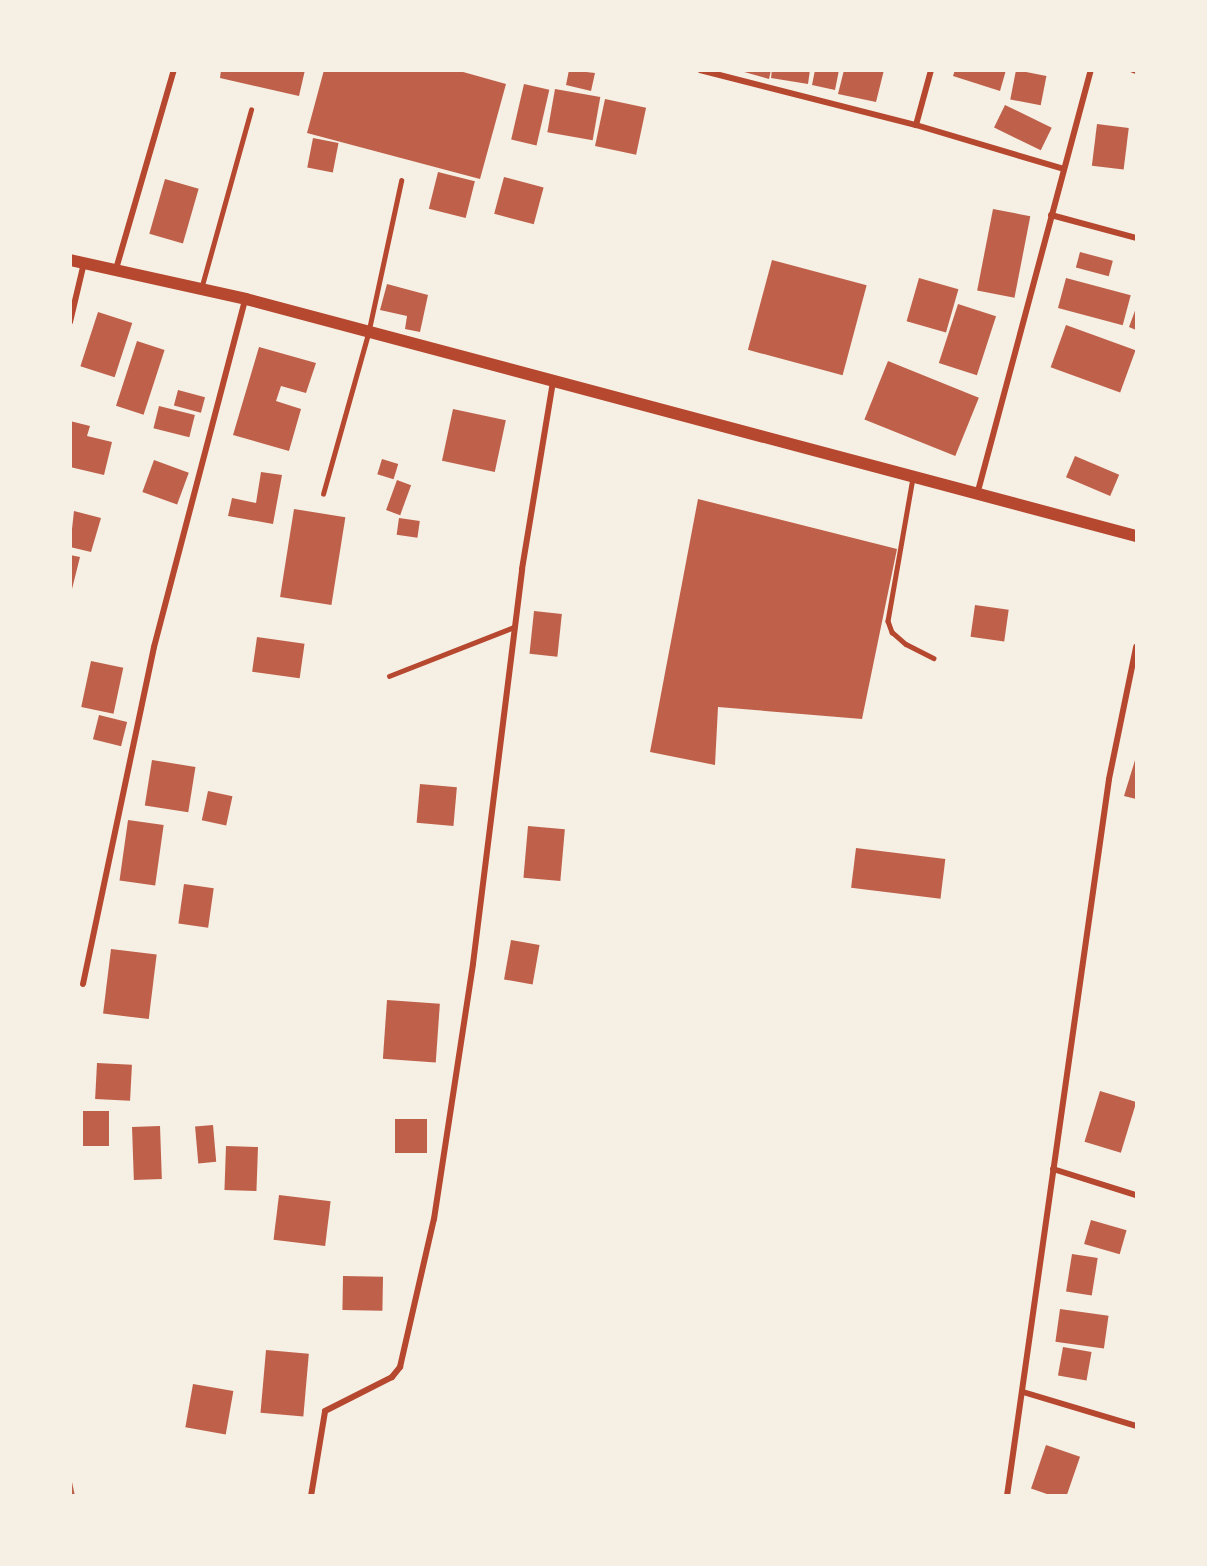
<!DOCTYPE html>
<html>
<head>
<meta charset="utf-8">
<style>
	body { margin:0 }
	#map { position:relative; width:1207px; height:1566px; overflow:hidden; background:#f6efe4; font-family:"Asap Condensed",sans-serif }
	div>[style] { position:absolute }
	.building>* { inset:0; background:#bf614a; transform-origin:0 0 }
	.service>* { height:4.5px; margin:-2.25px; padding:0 2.25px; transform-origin:2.25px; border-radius:2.25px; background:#b5482f }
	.minor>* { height:6px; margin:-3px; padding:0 3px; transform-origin:3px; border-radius:3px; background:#b5482f }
	.secondary>* { height:12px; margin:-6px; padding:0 6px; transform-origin:6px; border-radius:6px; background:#b5482f }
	span { translate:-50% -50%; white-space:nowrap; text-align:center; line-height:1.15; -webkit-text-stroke:5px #f6efe4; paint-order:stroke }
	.frame { position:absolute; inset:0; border:72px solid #f6efe4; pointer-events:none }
</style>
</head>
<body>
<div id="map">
	<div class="building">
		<i style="clip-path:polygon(221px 70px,305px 70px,299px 96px,220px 78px)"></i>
		<i style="clip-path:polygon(324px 70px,456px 70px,506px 84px,480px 179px,307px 133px)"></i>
		<i style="clip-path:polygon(569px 70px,595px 73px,591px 91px,566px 85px)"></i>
		<i style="clip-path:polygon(737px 70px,771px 70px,769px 79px)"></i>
		<i style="clip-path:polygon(772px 70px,810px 70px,808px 84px,771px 78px)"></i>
		<i style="clip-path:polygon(815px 70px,839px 70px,835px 90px,812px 85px)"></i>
		<i style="clip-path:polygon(844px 70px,884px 70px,876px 102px,838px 94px)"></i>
		<i style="clip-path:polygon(955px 70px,1006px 70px,1000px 91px,953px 76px)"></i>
		<i style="left:1016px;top:70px;width:31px;height:30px;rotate:11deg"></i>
		<i style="left:524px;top:84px;width:26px;height:57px;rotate:13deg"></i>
		<i style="left:555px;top:89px;width:46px;height:44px;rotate:10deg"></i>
		<i style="left:605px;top:99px;width:42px;height:48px;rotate:12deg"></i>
		<i style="left:1005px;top:105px;width:52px;height:25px;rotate:26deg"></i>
		<i style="left:1097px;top:124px;width:32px;height:42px;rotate:7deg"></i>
		<i style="left:313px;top:138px;width:26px;height:30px;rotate:11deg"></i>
		<i style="left:438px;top:172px;width:38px;height:38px;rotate:14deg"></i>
		<i style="left:504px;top:177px;width:41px;height:38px;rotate:15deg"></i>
		<i style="left:165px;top:179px;width:35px;height:57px;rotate:16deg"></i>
		<i style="left:993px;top:209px;width:38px;height:83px;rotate:11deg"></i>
		<i style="left:1080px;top:252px;width:34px;height:16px;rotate:15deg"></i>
		<i style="left:772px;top:260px;width:98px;height:93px;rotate:15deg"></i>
		<i style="left:919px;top:278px;width:41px;height:45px;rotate:16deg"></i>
		<i style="left:1066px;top:278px;width:67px;height:31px;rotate:15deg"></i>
		<i style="clip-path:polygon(387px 284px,428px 295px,420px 332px,405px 329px,407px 316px,380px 310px)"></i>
		<i style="left:958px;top:304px;width:40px;height:62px;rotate:18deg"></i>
		<i style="clip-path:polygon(1136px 308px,1136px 330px,1129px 327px)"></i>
		<i style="left:98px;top:312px;width:36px;height:57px;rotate:18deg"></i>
		<i style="left:1066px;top:325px;width:74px;height:45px;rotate:20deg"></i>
		<i style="left:137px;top:341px;width:29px;height:68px;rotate:18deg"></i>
		<i style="clip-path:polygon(259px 347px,316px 363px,306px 393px,281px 386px,276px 401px,301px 409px,289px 451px,233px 435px)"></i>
		<i style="left:888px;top:361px;width:98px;height:63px;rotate:22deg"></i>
		<i style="left:178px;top:390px;width:28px;height:16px;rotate:15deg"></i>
		<i style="left:159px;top:406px;width:37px;height:23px;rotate:14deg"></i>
		<i style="left:453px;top:409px;width:54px;height:53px;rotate:12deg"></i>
		<i style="clip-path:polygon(70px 421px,90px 426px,87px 436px,112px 442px,104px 475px,70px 467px)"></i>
		<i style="left:1075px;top:456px;width:48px;height:23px;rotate:23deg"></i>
		<i style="left:382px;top:459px;width:17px;height:16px;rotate:17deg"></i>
		<i style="left:154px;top:460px;width:37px;height:34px;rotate:20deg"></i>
		<i style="clip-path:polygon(261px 472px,282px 475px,273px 524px,228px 516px,232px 498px,256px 503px)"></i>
		<i style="left:397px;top:480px;width:15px;height:32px;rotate:20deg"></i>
		<i style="clip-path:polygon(698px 499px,897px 549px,862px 719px,718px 707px,715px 765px,650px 752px)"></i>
		<i style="left:294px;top:509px;width:52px;height:89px;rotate:9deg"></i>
		<i style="clip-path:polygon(74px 511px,101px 518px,91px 552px,70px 547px)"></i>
		<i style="left:399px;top:518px;width:21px;height:17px;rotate:8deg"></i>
		<i style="clip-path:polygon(70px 555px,80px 557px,71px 593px,70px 593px)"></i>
		<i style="left:975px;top:605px;width:34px;height:32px;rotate:8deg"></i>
		<i style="left:534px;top:611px;width:28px;height:43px;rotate:6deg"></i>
		<i style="left:257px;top:637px;width:48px;height:35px;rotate:8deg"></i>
		<i style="left:91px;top:661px;width:33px;height:47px;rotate:12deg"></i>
		<i style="left:99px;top:715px;width:29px;height:25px;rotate:14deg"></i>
		<i style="clip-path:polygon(1136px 757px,1136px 799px,1124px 796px)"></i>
		<i style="left:152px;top:760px;width:44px;height:46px;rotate:9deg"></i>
		<i style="left:420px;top:784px;width:37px;height:39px;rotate:5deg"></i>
		<i style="left:208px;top:791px;width:25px;height:30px;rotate:12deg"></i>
		<i style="left:128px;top:820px;width:36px;height:61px;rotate:8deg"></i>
		<i style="left:528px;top:826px;width:37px;height:52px;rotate:5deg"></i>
		<i style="left:856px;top:848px;width:90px;height:40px;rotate:7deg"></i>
		<i style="left:184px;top:884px;width:30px;height:40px;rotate:8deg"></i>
		<i style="left:511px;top:940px;width:29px;height:40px;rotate:10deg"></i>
		<i style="left:111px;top:949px;width:46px;height:65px;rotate:7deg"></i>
		<i style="left:387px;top:1000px;width:53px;height:59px;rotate:4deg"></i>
		<i style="left:97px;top:1063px;width:35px;height:36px;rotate:3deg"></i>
		<i style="left:1100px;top:1091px;width:38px;height:53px;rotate:17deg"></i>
		<i style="left:83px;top:1111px;width:26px;height:35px"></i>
		<i style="left:395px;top:1119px;width:32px;height:34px"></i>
		<i style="left:213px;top:1125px;width:37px;height:18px;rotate:85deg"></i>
		<i style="left:160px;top:1126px;width:53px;height:28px;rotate:88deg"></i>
		<i style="left:226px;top:1146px;width:32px;height:44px;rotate:2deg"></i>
		<i style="left:279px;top:1195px;width:52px;height:45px;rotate:7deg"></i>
		<i style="left:1091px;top:1220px;width:37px;height:25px;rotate:16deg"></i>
		<i style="left:1072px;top:1254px;width:26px;height:38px;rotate:9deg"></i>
		<i style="left:343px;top:1276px;width:40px;height:34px;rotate:1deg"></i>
		<i style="left:1060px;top:1309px;width:49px;height:33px;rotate:8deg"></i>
		<i style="left:1063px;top:1347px;width:29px;height:29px;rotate:10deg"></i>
		<i style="left:266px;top:1350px;width:43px;height:63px;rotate:5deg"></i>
		<i style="left:193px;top:1384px;width:41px;height:44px;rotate:10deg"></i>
		<i style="left:1046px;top:1445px;width:36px;height:46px;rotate:19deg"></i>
		<i style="clip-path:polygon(70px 1482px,72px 1482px,75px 1496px,70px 1496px)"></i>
	</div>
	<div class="service">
		<i style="left:201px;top:289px;width:186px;rotate:-74.4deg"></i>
		<i style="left:913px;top:478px;width:145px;rotate:99.9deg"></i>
		<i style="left:888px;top:621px;width:12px;rotate:70deg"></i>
		<i style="left:892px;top:632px;width:18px;rotate:41deg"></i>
		<i style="left:906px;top:644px;width:31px;rotate:27deg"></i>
		<i style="left:323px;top:494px;width:166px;rotate:-74.3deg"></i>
		<i style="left:368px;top:334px;width:157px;rotate:-77.8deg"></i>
		<i style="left:389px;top:676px;width:134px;rotate:-21.4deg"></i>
	</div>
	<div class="minor">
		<i style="left:700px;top:70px;width:223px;rotate:14.3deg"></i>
		<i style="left:916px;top:125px;width:154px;rotate:16.6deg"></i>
		<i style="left:1133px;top:70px;width:3px;rotate:18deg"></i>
		<i style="left:916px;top:125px;width:57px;rotate:-74.7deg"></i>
		<i style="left:1051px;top:215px;width:88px;rotate:15.1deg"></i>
		<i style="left:116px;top:269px;width:207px;rotate:-73.8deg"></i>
		<i style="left:70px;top:322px;width:61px;rotate:-76.7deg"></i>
		<i style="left:978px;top:491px;width:436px;rotate:-75deg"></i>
		<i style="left:83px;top:984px;width:344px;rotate:-78.1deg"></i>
		<i style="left:154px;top:647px;width:360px;rotate:-75.3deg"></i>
		<i style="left:1053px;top:1169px;width:87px;rotate:17.4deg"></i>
		<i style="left:1023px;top:1392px;width:118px;rotate:16.7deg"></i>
		<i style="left:311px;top:1496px;width:86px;rotate:-80.6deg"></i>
		<i style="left:325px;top:1411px;width:75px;rotate:-26.9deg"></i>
		<i style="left:392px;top:1377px;width:13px;rotate:-51deg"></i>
		<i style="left:400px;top:1367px;width:152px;rotate:-77.1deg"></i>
		<i style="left:434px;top:1219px;width:258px;rotate:-81.3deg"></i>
		<i style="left:473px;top:964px;width:398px;rotate:-82.9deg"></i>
		<i style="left:522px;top:569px;width:191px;rotate:-80.6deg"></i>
		<i style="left:1007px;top:1496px;width:724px;rotate:-81.9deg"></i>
		<i style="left:1109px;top:779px;width:135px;rotate:-78.4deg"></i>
	</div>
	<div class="secondary">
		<i style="left:70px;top:260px;width:180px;rotate:12.5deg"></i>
		<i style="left:246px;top:299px;width:921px;rotate:14.91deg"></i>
	</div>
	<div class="frame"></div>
</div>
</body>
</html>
